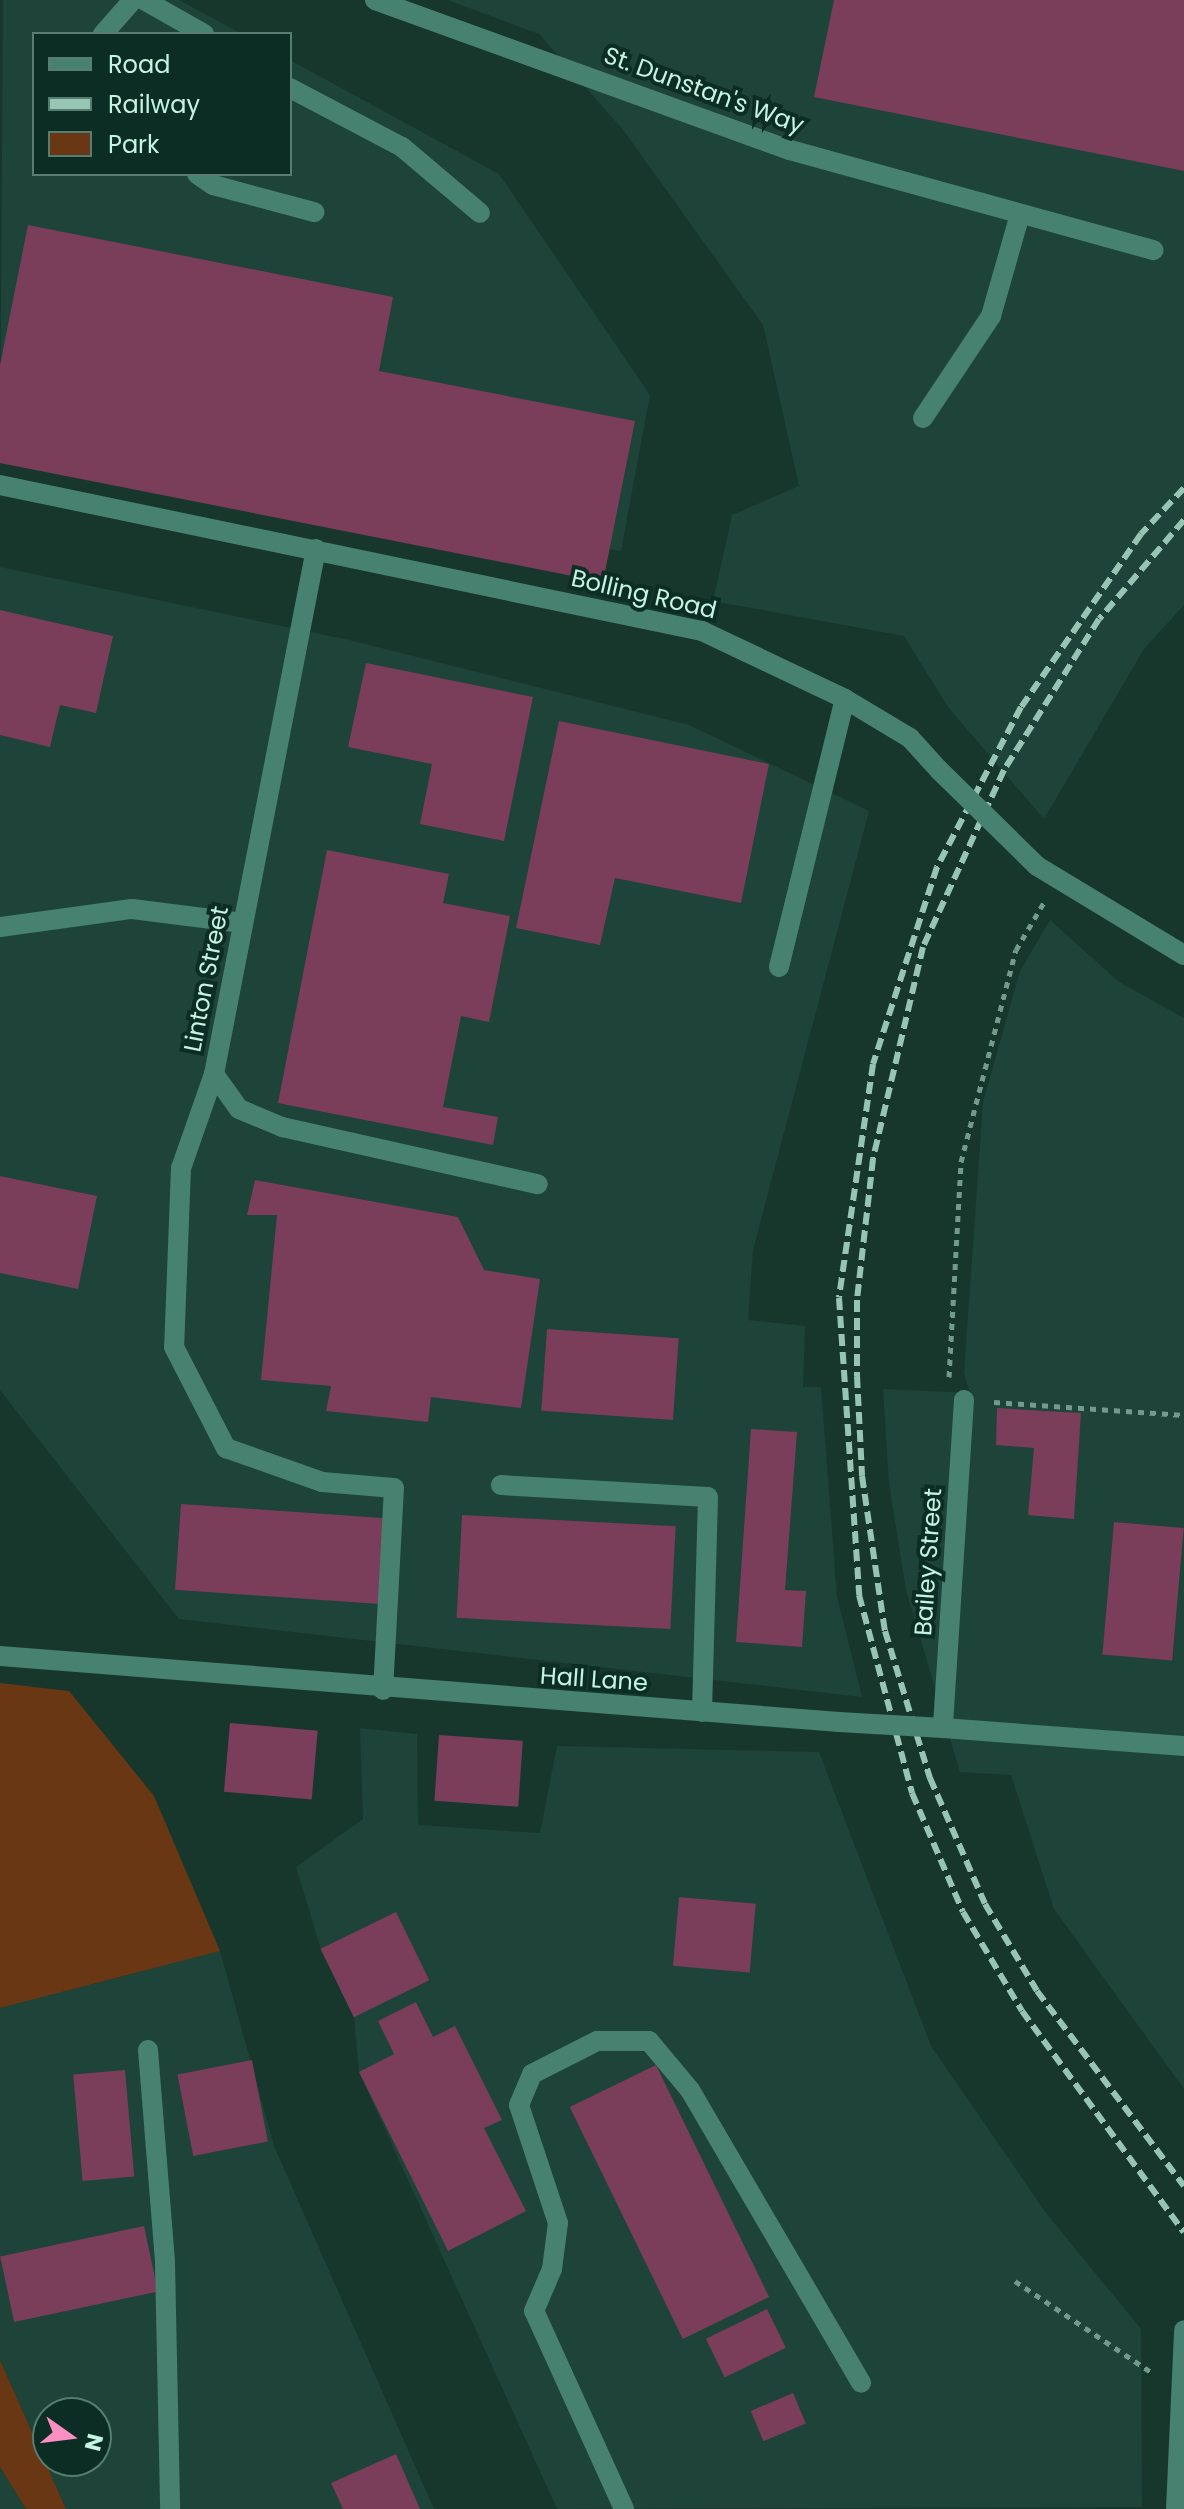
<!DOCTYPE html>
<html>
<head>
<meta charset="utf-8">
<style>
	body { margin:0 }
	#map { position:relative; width:1184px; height:2509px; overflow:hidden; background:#17372d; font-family:Poppins,sans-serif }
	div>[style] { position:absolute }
	.built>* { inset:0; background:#1e4338 }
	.green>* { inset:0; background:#6a3714 }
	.building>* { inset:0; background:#7a3d5a; transform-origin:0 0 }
	.path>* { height:5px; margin-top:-2.5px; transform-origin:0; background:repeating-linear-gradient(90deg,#729a8d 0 6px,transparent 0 12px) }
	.minor>* { height:20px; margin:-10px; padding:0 10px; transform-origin:10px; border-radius:10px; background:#47816f }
	.rail>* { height:6px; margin-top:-3px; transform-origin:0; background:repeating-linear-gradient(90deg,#98c4b4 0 12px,transparent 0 18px) }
	.minor-bridge>* { height:20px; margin:-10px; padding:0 10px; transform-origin:10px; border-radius:10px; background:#47816f }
	span { translate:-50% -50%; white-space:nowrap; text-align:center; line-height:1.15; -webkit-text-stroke:8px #0c2d23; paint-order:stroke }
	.street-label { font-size:24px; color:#c5f4e3 }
	.legend { position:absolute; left:32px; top:32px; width:260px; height:144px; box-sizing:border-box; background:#0c2d23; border:2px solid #567d70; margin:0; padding:10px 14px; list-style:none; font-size:24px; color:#c5f4e3 }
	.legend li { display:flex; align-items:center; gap:16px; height:40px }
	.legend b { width:40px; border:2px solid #567d70 }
	.north { position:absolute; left:32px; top:2397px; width:80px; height:80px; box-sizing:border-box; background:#0c2d23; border:2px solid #567d70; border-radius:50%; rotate:104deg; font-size:22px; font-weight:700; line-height:32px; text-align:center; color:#c5f4e3 }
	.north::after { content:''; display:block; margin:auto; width:28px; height:36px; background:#fc8fc2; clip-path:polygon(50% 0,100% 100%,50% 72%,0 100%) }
</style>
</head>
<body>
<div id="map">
	<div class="built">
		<i style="clip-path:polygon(3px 0,179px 0,242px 34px,34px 34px,34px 174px,290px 174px,290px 60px,499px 174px,650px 395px,621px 551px,0 447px)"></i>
		<i style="clip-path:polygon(448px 0,1184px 0,1184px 605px,1144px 649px,1044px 819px,948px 707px,904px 636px,713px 601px,732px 515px,799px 486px,763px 325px,624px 131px,539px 34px)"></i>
		<i style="clip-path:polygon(0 567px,349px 640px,689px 725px,869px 811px,753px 1250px,748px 1320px,805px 1326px,803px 1387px,821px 1387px,837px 1597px,862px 1697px,179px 1619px,0 1390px)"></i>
		<i style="clip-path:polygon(1050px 920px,1119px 982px,1184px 1018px,1184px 2089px,1054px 1909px,1011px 1775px,960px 1772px,906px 1590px,889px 1483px,883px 1389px,970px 1393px,964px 1373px,983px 1102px,1020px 971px)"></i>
		<i style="clip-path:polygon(360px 1728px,417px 1734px,418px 1825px,540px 1833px,557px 1746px,819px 1752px,931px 2046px,1046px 2213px,1141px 2329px,1142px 2507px,557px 2509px,359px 2072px,354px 2017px,321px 1949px,296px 1867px,363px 1819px)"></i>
		<i style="clip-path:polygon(evenodd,220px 1951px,274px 2146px,434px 2509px,66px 2509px,0 2360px,0 2008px,220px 1951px,48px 2413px,96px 2413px,96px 2461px,48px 2461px,48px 2413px)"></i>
		<i style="clip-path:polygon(0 2467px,26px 2509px,0 2509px)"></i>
	</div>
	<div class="green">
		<i style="clip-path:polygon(0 1683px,69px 1691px,154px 1796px,220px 1951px,0 2008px)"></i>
		<i style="clip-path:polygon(0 2360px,66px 2509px,26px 2509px,0 2467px)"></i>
	</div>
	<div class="building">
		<i style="clip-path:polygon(834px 0,1184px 0,1184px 171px,814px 97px)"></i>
		<i style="clip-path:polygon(28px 225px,393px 297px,379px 371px,635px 421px,603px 582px,0 463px,0 365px)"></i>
		<i style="clip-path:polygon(0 610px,113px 636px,96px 713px,60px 705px,50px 747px,0 735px)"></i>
		<i style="clip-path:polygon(366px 663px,533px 697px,504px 841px,420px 824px,432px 764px,348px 747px)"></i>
		<i style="clip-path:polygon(559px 721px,769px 764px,741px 903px,615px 878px,600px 945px,516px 928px)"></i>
		<i style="clip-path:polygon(327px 850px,449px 874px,443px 903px,510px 916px,489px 1022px,461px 1016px,443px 1107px,498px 1117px,493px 1145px,278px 1103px)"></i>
		<i style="clip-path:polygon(0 1176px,97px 1196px,78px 1289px,0 1273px)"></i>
		<i style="clip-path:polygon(255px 1180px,458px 1217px,484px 1270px,540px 1279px,521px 1408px,431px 1397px,428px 1422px,326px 1411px,331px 1386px,261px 1380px,277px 1215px,247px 1215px)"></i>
		<i style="left:547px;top:1329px;width:132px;height:82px;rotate:4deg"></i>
		<i style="clip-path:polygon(997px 1408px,1081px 1413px,1074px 1519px,1028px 1515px,1034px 1448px,996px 1445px)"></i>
		<i style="clip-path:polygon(751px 1429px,797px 1432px,785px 1590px,806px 1591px,802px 1647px,736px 1642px)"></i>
		<i style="left:181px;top:1504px;width:205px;height:86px;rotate:4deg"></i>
		<i style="left:462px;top:1515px;width:214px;height:103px;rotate:3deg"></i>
		<i style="left:1114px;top:1522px;width:70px;height:133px;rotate:5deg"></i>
		<i style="left:230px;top:1723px;width:88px;height:69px;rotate:5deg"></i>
		<i style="left:439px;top:1735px;width:84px;height:66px;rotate:4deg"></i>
		<i style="left:679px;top:1897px;width:77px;height:69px;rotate:5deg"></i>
		<i style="left:396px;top:1912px;width:76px;height:84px;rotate:64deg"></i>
		<i style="clip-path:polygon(416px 2002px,433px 2037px,455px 2026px,502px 2120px,484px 2128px,526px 2211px,448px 2251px,359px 2072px,394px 2054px,378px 2021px)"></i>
		<i style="left:252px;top:2060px;width:83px;height:76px;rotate:79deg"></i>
		<i style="left:656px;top:2065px;width:258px;height:96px;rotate:64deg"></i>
		<i style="left:125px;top:2070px;width:107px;height:52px;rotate:85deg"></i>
		<i style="left:144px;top:2226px;width:67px;height:147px;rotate:78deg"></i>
		<i style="left:767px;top:2309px;width:43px;height:68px;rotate:64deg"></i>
		<i style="left:793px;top:2393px;width:33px;height:46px;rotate:67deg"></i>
		<i style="clip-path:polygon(396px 2454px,420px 2509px,343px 2509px,331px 2483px)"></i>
	</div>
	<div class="path">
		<i style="left:949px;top:1377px;width:215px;rotate:-86.8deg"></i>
		<i style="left:961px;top:1162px;width:219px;rotate:-75.5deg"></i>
		<i style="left:1016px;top:950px;width:56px;rotate:-59.7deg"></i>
		<i style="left:994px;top:1402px;width:190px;rotate:3.9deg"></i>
		<i style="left:1015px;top:2281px;width:167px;rotate:33.8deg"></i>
	</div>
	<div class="minor">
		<i style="left:144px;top:0;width:69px;rotate:29.5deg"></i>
		<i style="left:375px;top:0;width:441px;rotate:19.9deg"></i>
		<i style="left:790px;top:150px;width:377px;rotate:15.4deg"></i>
		<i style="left:103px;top:34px;width:45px;rotate:-48.6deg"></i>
		<i style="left:290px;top:88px;width:127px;rotate:27.8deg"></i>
		<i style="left:402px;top:147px;width:102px;rotate:40.2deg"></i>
		<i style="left:197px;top:174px;width:19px;rotate:35deg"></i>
		<i style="left:213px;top:185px;width:105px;rotate:15deg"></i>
		<i style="left:923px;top:418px;width:123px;rotate:-56.3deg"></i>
		<i style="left:991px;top:316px;width:106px;rotate:-74.1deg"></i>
		<i style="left:0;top:485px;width:717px;rotate:11.75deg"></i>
		<i style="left:702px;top:631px;width:158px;rotate:25.4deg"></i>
		<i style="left:845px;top:699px;width:76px;rotate:31deg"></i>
		<i style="left:910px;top:738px;width:43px;rotate:47.8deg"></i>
		<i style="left:316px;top:549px;width:535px;rotate:100.99deg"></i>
		<i style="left:214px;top:1074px;width:43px;rotate:54.5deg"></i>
		<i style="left:239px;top:1109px;width:47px;rotate:22.7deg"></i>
		<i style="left:282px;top:1127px;width:262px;rotate:12.6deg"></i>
		<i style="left:1037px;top:866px;width:172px;rotate:31.2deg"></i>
		<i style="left:0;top:927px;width:133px;rotate:-7.8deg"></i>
		<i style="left:132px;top:909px;width:112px;rotate:7.2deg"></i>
		<i style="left:779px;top:967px;width:276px;rotate:-76.2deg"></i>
		<i style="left:214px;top:1074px;width:100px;rotate:109.3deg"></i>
		<i style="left:181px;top:1168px;width:179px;rotate:92.2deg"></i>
		<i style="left:174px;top:1347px;width:114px;rotate:62.8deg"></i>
		<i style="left:226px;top:1448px;width:102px;rotate:19.5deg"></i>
		<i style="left:322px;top:1482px;width:72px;rotate:4.8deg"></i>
		<i style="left:394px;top:1488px;width:202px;rotate:93.1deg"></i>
		<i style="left:964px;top:1400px;width:329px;rotate:93.7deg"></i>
		<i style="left:943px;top:1728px;width:242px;rotate:4.3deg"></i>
		<i style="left:501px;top:1485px;width:207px;rotate:3.3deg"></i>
		<i style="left:708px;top:1497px;width:215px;rotate:91.6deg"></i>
		<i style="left:0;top:1656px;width:842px;rotate:4.5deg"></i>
		<i style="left:148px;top:2050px;width:214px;rotate:85.4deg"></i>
		<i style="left:165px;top:2263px;width:246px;rotate:88.8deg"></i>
		<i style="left:624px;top:2509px;width:217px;rotate:-114.4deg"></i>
		<i style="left:534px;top:2311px;width:46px;rotate:-66.8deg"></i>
		<i style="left:552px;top:2269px;width:46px;rotate:-82.6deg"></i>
		<i style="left:558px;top:2223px;width:124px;rotate:-108.3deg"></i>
		<i style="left:519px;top:2105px;width:34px;rotate:-67deg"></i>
		<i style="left:532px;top:2074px;width:73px;rotate:-26.9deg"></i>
		<i style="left:597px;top:2041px;width:52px"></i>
		<i style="left:649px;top:2041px;width:64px;rotate:50.1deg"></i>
		<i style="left:690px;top:2090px;width:339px;rotate:59.7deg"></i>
		<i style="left:1176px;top:2509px;width:179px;rotate:-87.4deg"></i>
	</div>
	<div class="rail">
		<i style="left:1184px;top:488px;width:63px;rotate:133.1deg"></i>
		<i style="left:1141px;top:534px;width:211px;rotate:124.7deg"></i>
		<i style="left:1021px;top:707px;width:181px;rotate:117.7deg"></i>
		<i style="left:937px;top:867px;width:207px;rotate:108deg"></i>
		<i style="left:873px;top:1064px;width:236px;rotate:98.3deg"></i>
		<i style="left:839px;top:1298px;width:298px;rotate:86.1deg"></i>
		<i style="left:859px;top:1595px;width:205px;rotate:75deg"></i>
		<i style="left:912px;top:1793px;width:129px;rotate:66.8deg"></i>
		<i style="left:963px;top:1912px;width:115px;rotate:59.2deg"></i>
		<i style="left:1022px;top:2011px;width:274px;rotate:53.8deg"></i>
		<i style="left:1184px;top:520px;width:130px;rotate:130.6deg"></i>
		<i style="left:1099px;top:619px;width:178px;rotate:122.2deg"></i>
		<i style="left:1004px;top:770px;width:195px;rotate:114.6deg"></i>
		<i style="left:923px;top:947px;width:218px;rotate:103.3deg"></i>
		<i style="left:873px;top:1159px;width:142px;rotate:96.5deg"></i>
		<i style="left:857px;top:1300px;width:76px;rotate:90deg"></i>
		<i style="left:857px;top:1376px;width:100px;rotate:87.1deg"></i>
		<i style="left:862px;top:1476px;width:157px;rotate:81.6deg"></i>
		<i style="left:885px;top:1631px;width:154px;rotate:73deg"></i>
		<i style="left:930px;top:1778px;width:137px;rotate:66.4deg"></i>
		<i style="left:985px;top:1904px;width:101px;rotate:59.1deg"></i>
		<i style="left:1037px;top:1991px;width:244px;rotate:53deg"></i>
	</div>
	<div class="minor-bridge">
		<i style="left:939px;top:770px;width:137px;rotate:44.4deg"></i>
		<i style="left:839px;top:1722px;width:104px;rotate:3.3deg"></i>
	</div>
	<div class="street-label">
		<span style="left:704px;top:90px;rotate:20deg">St. Dunstan's Way</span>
		<span style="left:644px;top:594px;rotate:13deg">Bolling Road</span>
		<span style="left:206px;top:979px;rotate:-79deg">Linton Street</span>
		<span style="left:928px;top:1562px;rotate:-86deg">Bailey Street</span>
		<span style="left:594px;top:1679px;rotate:4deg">Hall Lane</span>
	</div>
	<ul class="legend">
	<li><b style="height:10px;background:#47816f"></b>Road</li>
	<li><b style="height:10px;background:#98c4b4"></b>Railway</li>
	<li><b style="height:22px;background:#6a3714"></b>Park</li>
	</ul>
	<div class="north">N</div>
</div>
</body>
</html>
